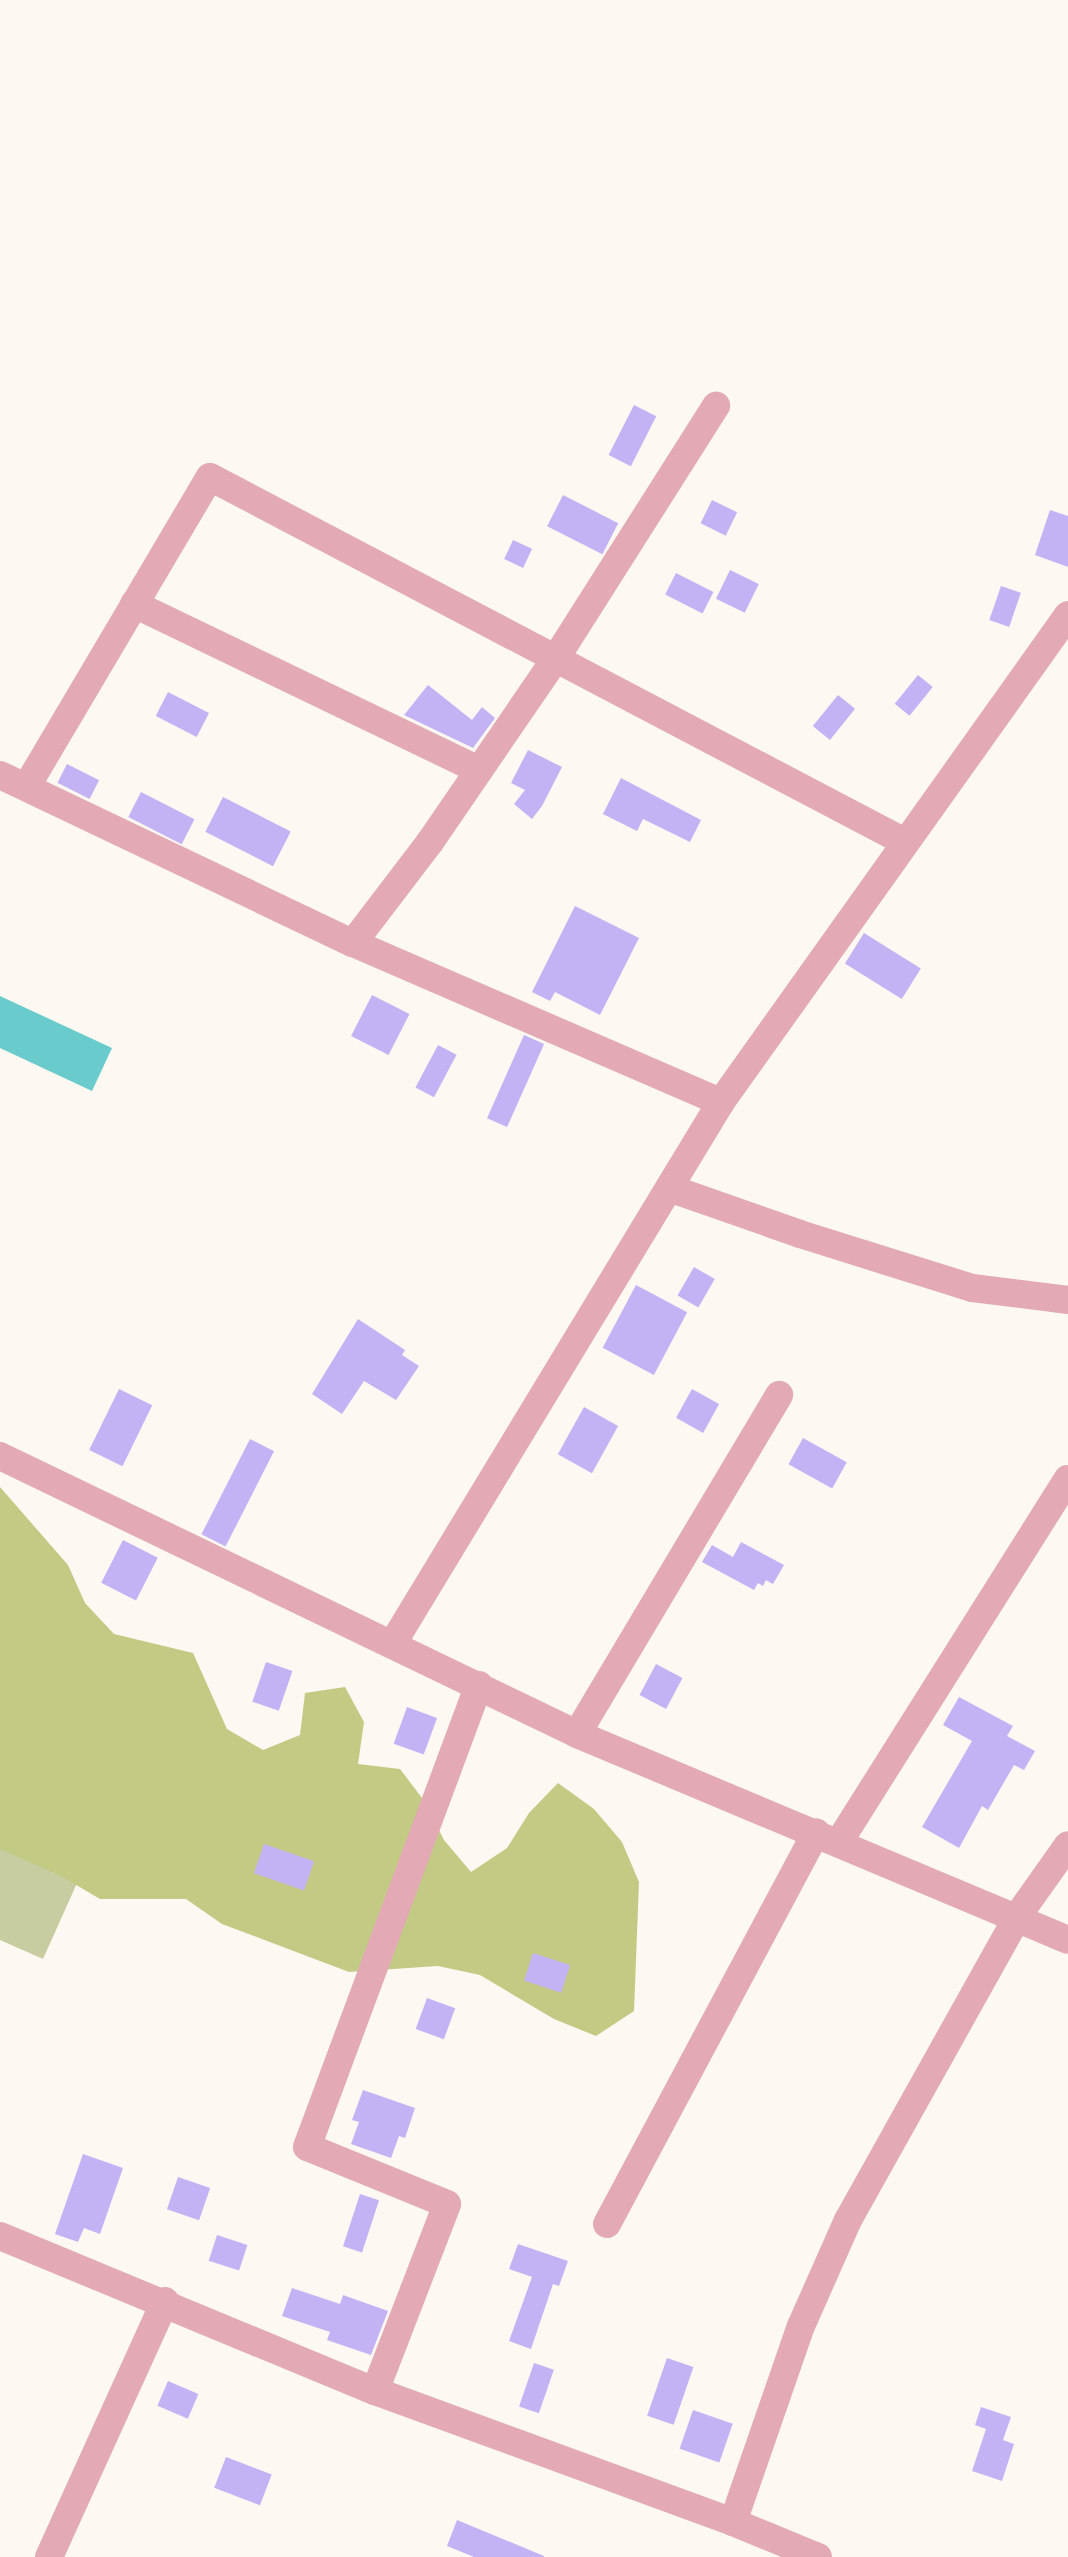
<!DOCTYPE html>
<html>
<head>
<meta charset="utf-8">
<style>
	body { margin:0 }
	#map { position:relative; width:1068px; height:2557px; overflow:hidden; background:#fdf9f2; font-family:"Archivo Narrow",sans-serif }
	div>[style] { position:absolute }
	.green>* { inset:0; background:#c7cda1 }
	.forest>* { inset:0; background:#c2ca84 }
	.water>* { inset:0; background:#6acbcc }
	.building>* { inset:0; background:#c3b3f4; transform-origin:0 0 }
	.minor>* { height:28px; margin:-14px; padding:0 14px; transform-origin:14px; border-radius:14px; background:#e3aab6 }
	span { translate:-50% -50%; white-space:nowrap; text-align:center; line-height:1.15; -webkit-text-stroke:7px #fff; paint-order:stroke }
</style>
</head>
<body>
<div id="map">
	<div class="green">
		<i style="clip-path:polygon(0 1802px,95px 1843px,43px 1959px,0 1940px)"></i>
	</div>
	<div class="forest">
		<i style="clip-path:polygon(0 1487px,68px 1565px,85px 1603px,114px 1634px,193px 1653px,227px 1729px,263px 1750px,300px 1735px,305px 1693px,345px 1687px,364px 1722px,358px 1764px,400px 1769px,425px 1802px,444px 1840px,471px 1872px,507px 1848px,529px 1813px,558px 1783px,594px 1809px,622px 1842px,639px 1882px,634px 2011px,596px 2036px,554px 2019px,480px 1975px,438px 1966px,349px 1972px,222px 1924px,186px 1899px,100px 1899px,61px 1876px,0 1849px)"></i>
	</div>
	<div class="water">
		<i style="clip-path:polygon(0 996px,112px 1048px,92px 1091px,0 1048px)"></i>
	</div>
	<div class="building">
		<i style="left:634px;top:405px;width:25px;height:56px;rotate:27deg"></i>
		<i style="left:563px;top:495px;width:62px;height:35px;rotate:27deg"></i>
		<i style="left:712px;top:500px;width:28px;height:26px;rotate:26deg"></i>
		<i style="clip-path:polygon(1050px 510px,1068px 516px,1068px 567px,1035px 555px)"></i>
		<i style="left:513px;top:540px;width:21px;height:21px;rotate:25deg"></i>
		<i style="left:730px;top:570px;width:32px;height:32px;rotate:26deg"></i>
		<i style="left:676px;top:573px;width:42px;height:24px;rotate:27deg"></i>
		<i style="left:1001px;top:586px;width:21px;height:36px;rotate:19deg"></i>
		<i style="left:918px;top:675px;width:19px;height:37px;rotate:39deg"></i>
		<i style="clip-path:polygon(428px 685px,472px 720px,482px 707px,495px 718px,473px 748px,404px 715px)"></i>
		<i style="left:168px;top:692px;width:46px;height:27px;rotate:27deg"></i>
		<i style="left:838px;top:695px;width:22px;height:40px;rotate:39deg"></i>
		<i style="clip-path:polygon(528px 750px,562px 767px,542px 806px,532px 819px,514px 804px,525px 790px,511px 783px)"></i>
		<i style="left:67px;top:764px;width:36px;height:21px;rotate:27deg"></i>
		<i style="clip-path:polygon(621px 778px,701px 820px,690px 842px,643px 819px,637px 831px,603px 814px)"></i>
		<i style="left:141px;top:792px;width:60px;height:28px;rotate:27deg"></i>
		<i style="left:223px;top:797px;width:76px;height:39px;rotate:27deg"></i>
		<i style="clip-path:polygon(575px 906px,639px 938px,600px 1015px,555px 992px,550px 1001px,532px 992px)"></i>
		<i style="left:864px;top:933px;width:67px;height:36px;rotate:32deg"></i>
		<i style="left:372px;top:995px;width:42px;height:46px;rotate:27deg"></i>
		<i style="left:524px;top:1035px;width:22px;height:91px;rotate:24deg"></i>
		<i style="left:438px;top:1045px;width:21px;height:48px;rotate:28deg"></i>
		<i style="left:694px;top:1267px;width:24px;height:33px;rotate:30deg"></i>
		<i style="left:636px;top:1285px;width:58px;height:71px;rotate:28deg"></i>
		<i style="clip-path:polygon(358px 1319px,405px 1350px,402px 1355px,419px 1366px,396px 1400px,364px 1381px,342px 1414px,312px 1394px)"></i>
		<i style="left:119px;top:1389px;width:37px;height:68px;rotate:26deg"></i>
		<i style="left:692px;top:1389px;width:31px;height:33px;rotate:29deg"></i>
		<i style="left:584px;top:1407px;width:39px;height:54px;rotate:29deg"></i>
		<i style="left:803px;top:1438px;width:50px;height:30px;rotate:29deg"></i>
		<i style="left:250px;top:1439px;width:27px;height:107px;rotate:27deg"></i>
		<i style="left:123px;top:1540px;width:39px;height:48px;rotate:27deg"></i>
		<i style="clip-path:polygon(741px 1542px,784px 1565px,773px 1584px,766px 1580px,763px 1586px,758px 1583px,754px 1590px,702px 1562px,712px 1545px,733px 1557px)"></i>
		<i style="left:266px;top:1662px;width:28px;height:42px;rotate:19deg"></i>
		<i style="left:656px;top:1664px;width:30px;height:35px;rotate:28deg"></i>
		<i style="clip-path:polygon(959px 1697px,1013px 1726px,1007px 1736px,1035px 1751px,1024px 1770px,1014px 1765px,988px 1810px,982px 1806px,959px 1848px,922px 1827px,972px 1741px,943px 1725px)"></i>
		<i style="left:407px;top:1707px;width:32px;height:39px;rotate:20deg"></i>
		<i style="left:264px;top:1844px;width:53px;height:31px;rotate:19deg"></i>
		<i style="left:533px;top:1953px;width:39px;height:29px;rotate:18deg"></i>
		<i style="left:427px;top:1998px;width:30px;height:33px;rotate:20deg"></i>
		<i style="clip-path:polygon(363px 2090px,415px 2108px,405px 2138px,399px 2136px,391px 2158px,351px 2144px,359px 2122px,352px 2120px)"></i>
		<i style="clip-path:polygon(83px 2154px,123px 2168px,100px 2234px,84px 2228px,78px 2242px,55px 2234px)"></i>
		<i style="left:178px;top:2177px;width:34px;height:34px;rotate:19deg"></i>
		<i style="left:360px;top:2194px;width:20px;height:55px;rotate:18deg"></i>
		<i style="left:217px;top:2235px;width:32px;height:27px;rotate:18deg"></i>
		<i style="clip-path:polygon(518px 2244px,568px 2261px,559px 2286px,553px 2284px,531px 2349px,509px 2341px,532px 2277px,509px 2269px)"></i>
		<i style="clip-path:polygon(292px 2288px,340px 2304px,343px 2295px,388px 2311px,371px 2355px,327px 2340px,330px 2332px,282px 2316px)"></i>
		<i style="left:667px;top:2358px;width:28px;height:61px;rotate:19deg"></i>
		<i style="left:534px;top:2363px;width:21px;height:46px;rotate:19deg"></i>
		<i style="left:168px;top:2381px;width:33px;height:27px;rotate:23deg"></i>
		<i style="clip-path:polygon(981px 2407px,1011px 2417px,1003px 2440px,1014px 2444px,1002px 2481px,972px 2471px,986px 2429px,975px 2425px)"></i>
		<i style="left:693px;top:2410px;width:42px;height:41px;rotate:19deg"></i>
		<i style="left:226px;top:2457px;width:49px;height:33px;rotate:21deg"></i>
		<i style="clip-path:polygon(457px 2520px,544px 2556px,544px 2557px,474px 2557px,447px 2546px)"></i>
	</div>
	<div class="minor">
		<i style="left:134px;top:604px;width:383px;rotate:25.7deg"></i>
		<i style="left:0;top:775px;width:391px;rotate:25.5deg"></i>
		<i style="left:353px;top:943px;width:401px;rotate:23.4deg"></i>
		<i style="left:27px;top:786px;width:359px;rotate:-59.4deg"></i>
		<i style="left:210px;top:477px;width:783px;rotate:27.71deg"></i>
		<i style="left:353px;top:943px;width:127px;rotate:-52.7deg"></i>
		<i style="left:430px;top:842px;width:223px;rotate:-55.6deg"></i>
		<i style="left:556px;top:658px;width:299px;rotate:-57.6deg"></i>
		<i style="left:669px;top:1188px;width:139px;rotate:19.3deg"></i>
		<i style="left:800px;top:1234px;width:180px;rotate:17.4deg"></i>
		<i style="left:972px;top:1288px;width:97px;rotate:7.1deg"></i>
		<i style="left:0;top:1456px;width:640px;rotate:25.72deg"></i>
		<i style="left:577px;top:1734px;width:532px;rotate:22.76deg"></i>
		<i style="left:393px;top:1643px;width:633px;rotate:-58.77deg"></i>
		<i style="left:721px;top:1102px;width:598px;rotate:-54.53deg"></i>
		<i style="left:577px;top:1734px;width:395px;rotate:-59.2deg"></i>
		<i style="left:839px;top:1842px;width:429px;rotate:-57.8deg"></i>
		<i style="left:607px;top:2224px;width:444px;rotate:-61.9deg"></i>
		<i style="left:0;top:2236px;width:406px;rotate:22.5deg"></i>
		<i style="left:375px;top:2391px;width:381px;rotate:20.1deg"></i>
		<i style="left:733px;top:2522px;width:92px;rotate:22.4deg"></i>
		<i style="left:375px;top:2391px;width:200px;rotate:-68.9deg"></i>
		<i style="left:447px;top:2204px;width:151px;rotate:-157.8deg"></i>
		<i style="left:307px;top:2147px;width:493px;rotate:-69.6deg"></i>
		<i style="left:733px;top:2522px;width:207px;rotate:-70.9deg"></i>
		<i style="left:801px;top:2326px;width:116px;rotate:-66.1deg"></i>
		<i style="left:848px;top:2220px;width:347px;rotate:-60.8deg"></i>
		<i style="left:1017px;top:1917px;width:88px;rotate:-54.7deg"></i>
		<i style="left:49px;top:2557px;width:281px;rotate:-65.6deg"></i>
	</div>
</div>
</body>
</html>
